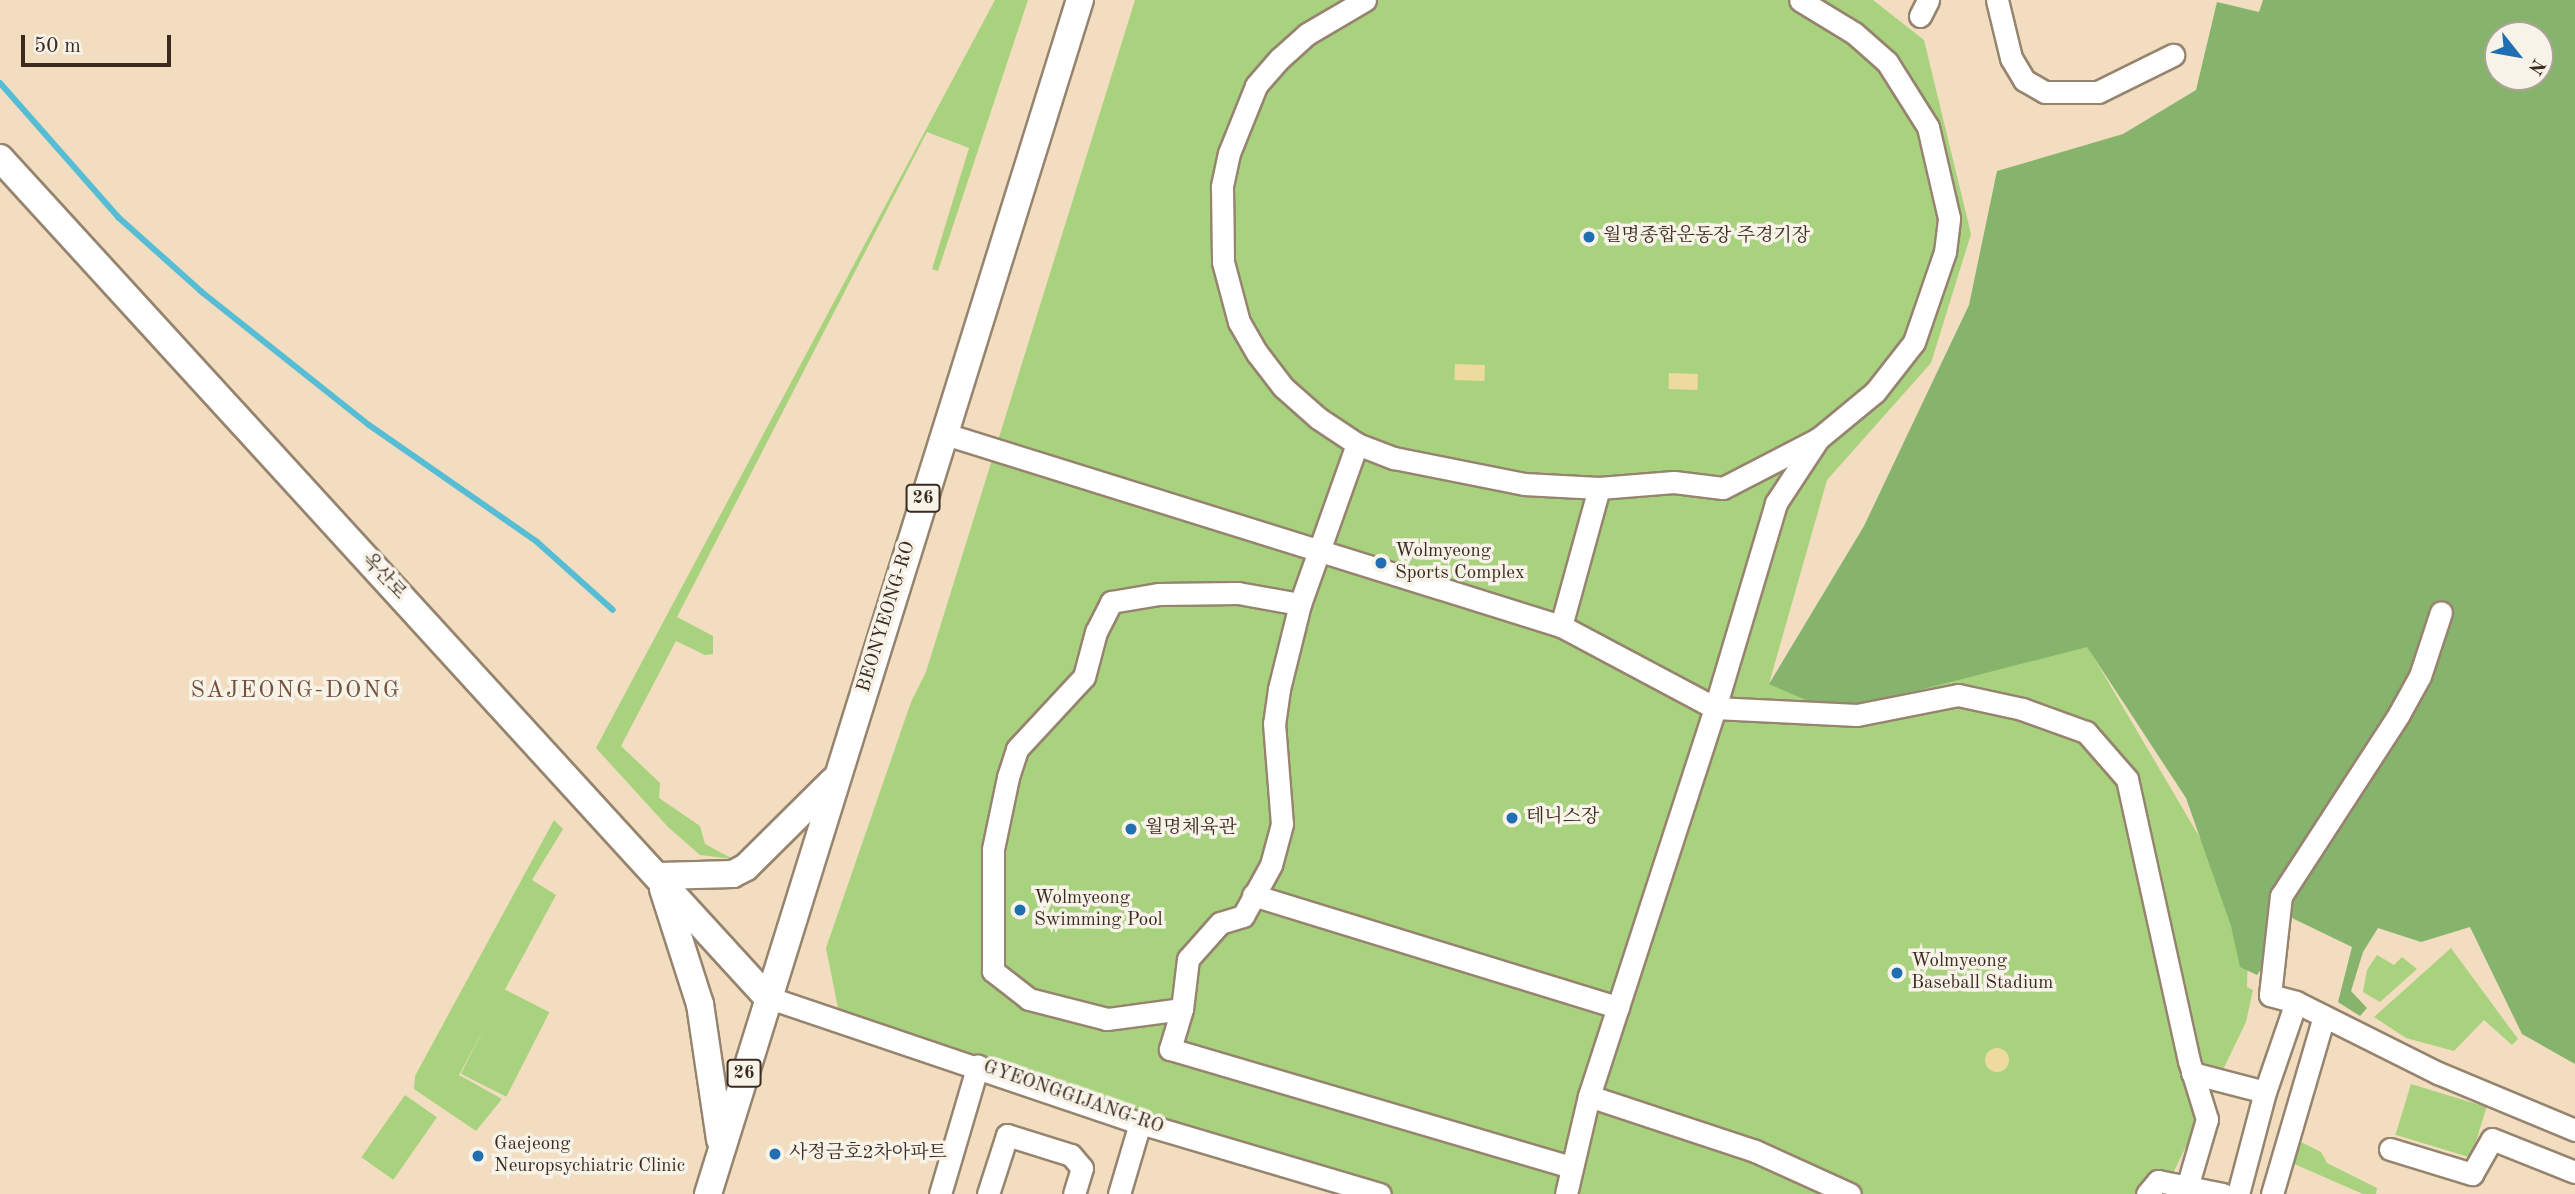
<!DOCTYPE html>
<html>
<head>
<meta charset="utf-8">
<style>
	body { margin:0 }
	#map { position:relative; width:2575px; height:1194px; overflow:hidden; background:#f2ddc0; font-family:"Old Standard TT","Noto Serif KR",serif }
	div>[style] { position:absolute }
	.green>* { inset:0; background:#a8d27e; transform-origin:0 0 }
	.forest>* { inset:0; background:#86b46d }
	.sand>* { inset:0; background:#eeda9e; transform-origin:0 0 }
	.round { border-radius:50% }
	.stream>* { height:6px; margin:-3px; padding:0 3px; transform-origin:3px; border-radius:3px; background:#57bdd5 }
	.roads { filter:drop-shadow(2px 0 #96846f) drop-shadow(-2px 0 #96846f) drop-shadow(0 2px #96846f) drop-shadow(0 -2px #96846f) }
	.minor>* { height:21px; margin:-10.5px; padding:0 10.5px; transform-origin:10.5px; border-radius:10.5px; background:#fff }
	.major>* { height:26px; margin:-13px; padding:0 13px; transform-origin:13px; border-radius:13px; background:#fff }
	.dots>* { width:19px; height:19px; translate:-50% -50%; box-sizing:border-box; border:4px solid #f7f3e8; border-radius:50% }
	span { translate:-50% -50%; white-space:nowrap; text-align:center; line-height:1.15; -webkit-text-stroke:7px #f7f3e8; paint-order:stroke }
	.shield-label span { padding:2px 5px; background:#f7f3e8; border:2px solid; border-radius:5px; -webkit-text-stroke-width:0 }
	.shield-label { font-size:18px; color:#3b2a1e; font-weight:700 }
	.poi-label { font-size:19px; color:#3b2a1e }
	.left { translate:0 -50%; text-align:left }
	.street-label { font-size:19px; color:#3b2a1e }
	.quarter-label { font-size:23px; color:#74503d; letter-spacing:2px }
	.north { position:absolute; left:2484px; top:21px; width:70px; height:70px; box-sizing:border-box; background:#f7f3e8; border:2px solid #aca397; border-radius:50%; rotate:121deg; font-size:19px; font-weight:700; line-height:28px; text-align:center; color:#3b2a1e }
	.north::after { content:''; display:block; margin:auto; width:24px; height:32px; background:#1f6fb2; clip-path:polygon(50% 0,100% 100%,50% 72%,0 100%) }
	.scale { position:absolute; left:21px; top:35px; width:150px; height:32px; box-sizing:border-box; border:4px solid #3b2a1e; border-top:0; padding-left:9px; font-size:21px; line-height:24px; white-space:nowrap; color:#3b2a1e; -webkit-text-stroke:5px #f7f3e8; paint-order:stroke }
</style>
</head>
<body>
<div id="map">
	<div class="green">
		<i style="clip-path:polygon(995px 0,1028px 0,938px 271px,932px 269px,969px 148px,927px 132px,677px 617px,713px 636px,713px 654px,705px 655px,676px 641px,621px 746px,660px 783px,659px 798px,700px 826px,705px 844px,733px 859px,700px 855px,668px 827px,596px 748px)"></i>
		<i style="clip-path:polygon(1135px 0,1873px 0,1924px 40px,1971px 234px,1931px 363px,1827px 480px,1769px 684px,2087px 646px,2249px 921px,2247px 987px,2253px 990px,2246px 1022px,2163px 1194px,1380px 1194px,841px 1023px,826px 948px,911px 702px,926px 672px)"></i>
		<i style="clip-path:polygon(554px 820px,563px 829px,532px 880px,556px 895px,459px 1075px,502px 1099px,476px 1131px,414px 1089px,415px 1076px)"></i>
		<i style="clip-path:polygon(2451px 948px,2518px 1039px,2512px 1045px,2484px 1020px,2454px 1051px,2406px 1038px,2374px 1017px)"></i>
		<i style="clip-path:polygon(2377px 955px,2394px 965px,2402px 957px,2417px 969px,2380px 1002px,2363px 992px,2367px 970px)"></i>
		<i style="left:504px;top:989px;width:51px;height:95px;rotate:27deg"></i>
		<i style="left:2411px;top:1084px;width:79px;height:53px;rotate:17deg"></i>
		<i style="left:405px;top:1095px;width:39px;height:76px;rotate:35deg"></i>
		<i style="clip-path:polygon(2299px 1141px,2321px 1152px,2327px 1163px,2377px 1188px,2376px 1194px,2363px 1194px,2292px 1163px)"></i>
	</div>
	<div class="forest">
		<i style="clip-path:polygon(evenodd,2263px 0,2575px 0,2575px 1064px,2522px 1034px,2470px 927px,2421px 942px,2378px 928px,2363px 952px,2351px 991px,2367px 1008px,2360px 1016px,2338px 1002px,2352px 947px,2294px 919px,2274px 903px,2268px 959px,2257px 975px,2240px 967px,2231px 926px,2186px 798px,2087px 647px,1834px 712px,1769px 684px,1864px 526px,1969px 305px,1997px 171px,2123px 134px,2196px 90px,2217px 2px,2259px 12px,2263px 0,2498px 35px,2540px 35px,2540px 77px,2498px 77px,2498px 35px)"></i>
	</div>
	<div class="sand">
		<i style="left:1455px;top:364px;width:30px;height:16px;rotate:2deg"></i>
		<i style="left:1669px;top:373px;width:29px;height:16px;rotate:2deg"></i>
		<i class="round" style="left:1985px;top:1048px;width:24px;height:24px"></i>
	</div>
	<div class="stream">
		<i style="left:0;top:83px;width:179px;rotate:48.6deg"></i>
		<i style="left:118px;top:217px;width:114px;rotate:41.8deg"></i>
		<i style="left:203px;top:293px;width:212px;rotate:38.5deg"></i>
		<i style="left:369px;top:425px;width:203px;rotate:34.8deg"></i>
		<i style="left:536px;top:541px;width:103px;rotate:41.9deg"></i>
	</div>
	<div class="roads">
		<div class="minor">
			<i style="left:1365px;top:0;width:67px;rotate:149.6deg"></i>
			<i style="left:1307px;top:34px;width:36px;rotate:138deg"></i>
			<i style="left:1280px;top:58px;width:37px;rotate:131deg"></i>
			<i style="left:1256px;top:86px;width:72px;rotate:111.9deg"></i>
			<i style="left:1229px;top:153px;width:35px;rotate:102deg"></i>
			<i style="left:1222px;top:187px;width:75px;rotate:89.2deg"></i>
			<i style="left:1223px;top:262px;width:62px;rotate:75.1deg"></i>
			<i style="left:1239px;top:322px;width:36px;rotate:60deg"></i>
			<i style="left:1257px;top:353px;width:43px;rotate:52.6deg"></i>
			<i style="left:1283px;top:387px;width:47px;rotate:41.5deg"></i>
			<i style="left:1318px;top:418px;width:47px;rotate:33.7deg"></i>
			<i style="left:1357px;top:444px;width:40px;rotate:21deg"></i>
			<i style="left:1394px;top:458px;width:133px;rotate:11.3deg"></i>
			<i style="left:1524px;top:484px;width:75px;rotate:3.1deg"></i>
			<i style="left:1599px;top:488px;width:75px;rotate:-4.6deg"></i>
			<i style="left:1674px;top:482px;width:49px;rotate:7deg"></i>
			<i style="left:1723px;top:488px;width:107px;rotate:-27.3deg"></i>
			<i style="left:1818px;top:439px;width:74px;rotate:-39.5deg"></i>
			<i style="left:1875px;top:392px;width:63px;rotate:-52deg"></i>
			<i style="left:1914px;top:342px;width:95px;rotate:-71deg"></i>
			<i style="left:1945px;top:252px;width:34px;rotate:-83deg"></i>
			<i style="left:1949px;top:218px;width:93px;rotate:-103deg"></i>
			<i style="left:1928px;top:127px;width:77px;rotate:-122.2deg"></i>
			<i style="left:1887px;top:62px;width:44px;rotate:-138.7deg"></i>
			<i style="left:1854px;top:33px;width:63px;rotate:-148.6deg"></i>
			<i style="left:1997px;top:0;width:60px;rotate:76.4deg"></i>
			<i style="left:2011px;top:58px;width:26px;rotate:59deg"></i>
			<i style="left:2024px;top:80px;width:24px;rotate:30deg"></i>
			<i style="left:2045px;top:92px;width:53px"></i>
			<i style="left:2098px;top:92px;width:84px;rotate:-26.3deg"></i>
			<i style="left:1920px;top:16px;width:18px;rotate:-63deg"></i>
			<i style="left:942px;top:433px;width:648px;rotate:17.32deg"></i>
			<i style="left:1561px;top:626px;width:174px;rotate:28deg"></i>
			<i style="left:1715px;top:708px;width:142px;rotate:2.8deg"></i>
			<i style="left:1857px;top:715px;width:103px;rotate:-11.2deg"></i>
			<i style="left:1958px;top:695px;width:66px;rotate:12.3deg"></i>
			<i style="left:2022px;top:709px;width:68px;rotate:19.8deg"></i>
			<i style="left:2086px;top:732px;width:62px;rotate:48.9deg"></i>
			<i style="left:2127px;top:779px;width:289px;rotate:77.6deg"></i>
			<i style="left:2189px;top:1061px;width:61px;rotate:72.8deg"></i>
			<i style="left:2207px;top:1119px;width:78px;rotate:106.3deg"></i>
			<i style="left:1357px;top:444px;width:170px;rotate:109.6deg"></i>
			<i style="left:1300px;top:604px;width:88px;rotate:103.9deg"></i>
			<i style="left:1279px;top:689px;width:34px;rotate:98deg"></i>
			<i style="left:1274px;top:723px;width:101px;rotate:85.5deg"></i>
			<i style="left:1282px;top:824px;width:42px;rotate:105deg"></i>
			<i style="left:1271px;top:865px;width:58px;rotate:118.8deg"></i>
			<i style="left:1243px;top:916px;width:24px;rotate:163deg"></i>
			<i style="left:1220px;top:923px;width:48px;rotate:131.6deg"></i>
			<i style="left:1188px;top:959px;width:50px;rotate:96.8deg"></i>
			<i style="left:1182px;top:1009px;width:42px;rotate:106.7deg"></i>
			<i style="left:1170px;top:1049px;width:419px;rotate:16.4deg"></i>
			<i style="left:1561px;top:626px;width:143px;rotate:-74.6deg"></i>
			<i style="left:1253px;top:895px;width:382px;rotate:17.1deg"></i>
			<i style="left:767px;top:997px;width:394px;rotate:18.7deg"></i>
			<i style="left:1140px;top:1123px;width:250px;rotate:16.5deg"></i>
			<i style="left:2296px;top:1002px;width:159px;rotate:26.6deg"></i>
			<i style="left:2438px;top:1073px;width:148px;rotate:22.6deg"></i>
			<i style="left:1182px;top:1009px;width:76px;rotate:172.4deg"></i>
			<i style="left:1107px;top:1019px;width:81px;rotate:-165.6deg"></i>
			<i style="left:1029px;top:999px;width:46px;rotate:-142.1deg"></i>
			<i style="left:993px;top:971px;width:122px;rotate:-90deg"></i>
			<i style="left:993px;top:849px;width:74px;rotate:-78.2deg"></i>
			<i style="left:1008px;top:777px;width:29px;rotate:-72deg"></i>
			<i style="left:1017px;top:749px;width:98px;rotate:-47.1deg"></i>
			<i style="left:1084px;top:677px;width:47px;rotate:-75.1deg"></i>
			<i style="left:1096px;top:632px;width:34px;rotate:-63deg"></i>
			<i style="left:1111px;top:602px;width:49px;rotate:-9.5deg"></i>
			<i style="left:1159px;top:594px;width:79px;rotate:-0.7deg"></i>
			<i style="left:1238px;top:593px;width:63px;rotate:10.1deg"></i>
			<i style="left:2192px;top:1073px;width:75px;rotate:14.6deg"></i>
			<i style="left:1589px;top:1096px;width:175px;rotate:18.3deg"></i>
			<i style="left:1755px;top:1151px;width:104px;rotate:24.4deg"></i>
			<i style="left:2390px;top:1149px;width:86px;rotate:17deg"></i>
			<i style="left:2472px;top:1174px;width:40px;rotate:-60.3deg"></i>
			<i style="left:2492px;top:1139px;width:89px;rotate:21.7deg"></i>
			<i style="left:940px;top:1194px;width:134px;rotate:-73.6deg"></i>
			<i style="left:988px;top:1194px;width:62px;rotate:-72.1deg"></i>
			<i style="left:1007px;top:1135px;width:67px;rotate:17.4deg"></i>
			<i style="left:1071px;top:1155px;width:17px;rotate:50deg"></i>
			<i style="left:1082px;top:1168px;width:27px;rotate:107deg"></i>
			<i style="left:1119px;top:1194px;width:74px;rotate:-73.5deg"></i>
			<i style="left:1566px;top:1194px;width:101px;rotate:-76.8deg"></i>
			<i style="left:1589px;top:1096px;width:408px;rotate:-72deg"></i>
			<i style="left:1715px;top:708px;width:214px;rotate:-73.4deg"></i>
			<i style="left:1776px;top:503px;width:77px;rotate:-56.7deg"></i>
			<i style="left:2147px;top:1194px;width:17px;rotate:-50deg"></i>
			<i style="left:2158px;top:1181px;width:66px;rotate:11.3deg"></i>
			<i style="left:2238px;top:1194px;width:106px;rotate:-75.2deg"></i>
			<i style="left:2265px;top:1092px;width:95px;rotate:-71deg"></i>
			<i style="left:2296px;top:1002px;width:27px;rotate:-165deg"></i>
			<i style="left:2270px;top:995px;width:100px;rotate:-83.7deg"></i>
			<i style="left:2281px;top:896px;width:217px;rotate:-57deg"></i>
			<i style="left:2399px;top:714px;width:43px;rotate:-61.1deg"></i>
			<i style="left:2420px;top:676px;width:67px;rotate:-71.8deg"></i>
			<i style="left:2272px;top:1194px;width:185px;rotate:-73.7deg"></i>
		</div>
		<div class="major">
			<i style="left:0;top:158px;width:1137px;rotate:47.57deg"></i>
			<i style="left:659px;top:876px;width:74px;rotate:-1.5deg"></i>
			<i style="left:733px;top:874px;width:15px;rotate:-28deg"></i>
			<i style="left:746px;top:867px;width:122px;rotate:-44.7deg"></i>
			<i style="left:663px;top:889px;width:121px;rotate:72.2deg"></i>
			<i style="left:700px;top:1004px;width:137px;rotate:81.6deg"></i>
			<i style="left:708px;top:1194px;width:1251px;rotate:-72.7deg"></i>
		</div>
	</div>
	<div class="dots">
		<i style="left:1589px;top:237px;background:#1f6fb2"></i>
		<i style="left:1381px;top:563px;background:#1f6fb2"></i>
		<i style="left:1512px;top:818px;background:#1f6fb2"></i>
		<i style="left:1131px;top:829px;background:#1f6fb2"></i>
		<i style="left:1020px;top:910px;background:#1f6fb2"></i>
		<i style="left:1897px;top:973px;background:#1f6fb2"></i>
		<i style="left:775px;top:1154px;background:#1f6fb2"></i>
		<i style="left:478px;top:1156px;background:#1f6fb2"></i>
	</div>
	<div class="shield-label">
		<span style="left:923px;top:498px">26</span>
		<span style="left:744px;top:1073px">26</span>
	</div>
	<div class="poi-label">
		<span class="left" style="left:1603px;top:237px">월명종합운동장 주경기장</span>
		<span class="left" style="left:1395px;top:563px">Wolmyeong<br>Sports Complex</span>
		<span class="left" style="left:1526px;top:818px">테니스장</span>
		<span class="left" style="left:1145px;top:829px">월명체육관</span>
		<span class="left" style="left:1034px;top:910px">Wolmyeong<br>Swimming Pool</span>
		<span class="left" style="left:1911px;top:973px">Wolmyeong<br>Baseball Stadium</span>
		<span class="left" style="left:494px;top:1156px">Gaejeong<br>Neuropsychiatric Clinic</span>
		<span class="left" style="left:789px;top:1154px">사정금호2차아파트</span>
	</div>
	<div class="street-label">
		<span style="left:383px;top:577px;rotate:47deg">옥산로</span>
		<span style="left:887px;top:617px;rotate:-73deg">BEONYEONG-RO</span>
		<span style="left:1073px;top:1098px;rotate:19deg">GYEONGGIJANG-RO</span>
	</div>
	<div class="quarter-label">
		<span style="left:296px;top:691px">SAJEONG-DONG</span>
	</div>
	<div class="north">N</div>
	<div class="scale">50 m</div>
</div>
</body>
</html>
